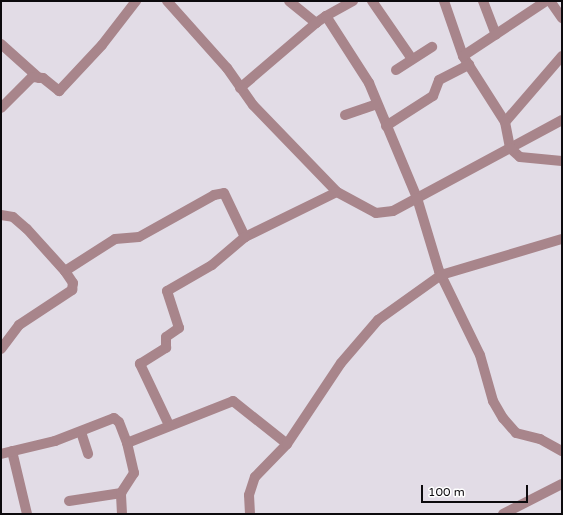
<!DOCTYPE html>
<html>
<head>
<meta charset="utf-8">
<style>
	body { margin:0 }
	#map { position:relative; width:563px; height:515px; overflow:hidden; background:#e2dce6; font-family:"Varela Round",sans-serif }
	div>[style] { position:absolute }
	.minor>* { height:10px; margin:-5px; padding:0 5px; transform-origin:5px; border-radius:5px; background:#a8858b }
	span { translate:-50% -50%; white-space:nowrap; text-align:center; line-height:1.15; -webkit-text-stroke:3.5px #fff; paint-order:stroke }
	.frame { position:absolute; inset:0; border:2px solid #0c0a0d; pointer-events:none }
	.scale { position:absolute; left:421px; top:485px; width:107px; height:18px; box-sizing:border-box; border:2px solid #0c0a0d; border-top:0; padding-left:5px; font-size:12px; line-height:14px; white-space:nowrap; color:#0c0a0d; -webkit-text-stroke:3px #fff; paint-order:stroke }
</style>
</head>
<body>
<div id="map">
	<div class="minor">
		<i style="left:167px;top:1px;width:90px;rotate:48.2deg"></i>
		<i style="left:227px;top:68px;width:45px;rotate:54.9deg"></i>
		<i style="left:253px;top:105px;width:121px;rotate:46deg"></i>
		<i style="left:337px;top:192px;width:44px;rotate:28.3deg"></i>
		<i style="left:376px;top:213px;width:17px;rotate:-7deg"></i>
		<i style="left:393px;top:211px;width:192px;rotate:-28.3deg"></i>
		<i style="left:289px;top:1px;width:35px;rotate:39deg"></i>
		<i style="left:316px;top:23px;width:12px;rotate:-35deg"></i>
		<i style="left:326px;top:16px;width:80px;rotate:57.3deg"></i>
		<i style="left:369px;top:83px;width:125px;rotate:67.3deg"></i>
		<i style="left:417px;top:198px;width:76px;rotate:73.2deg"></i>
		<i style="left:439px;top:271px;width:93px;rotate:64deg"></i>
		<i style="left:480px;top:355px;width:48px;rotate:74.2deg"></i>
		<i style="left:493px;top:401px;width:20px;rotate:60deg"></i>
		<i style="left:503px;top:418px;width:20px;rotate:49deg"></i>
		<i style="left:516px;top:433px;width:25px;rotate:14deg"></i>
		<i style="left:540px;top:439px;width:25px;rotate:29deg"></i>
		<i style="left:372px;top:1px;width:70px;rotate:55.4deg"></i>
		<i style="left:444px;top:1px;width:58px;rotate:70.9deg"></i>
		<i style="left:463px;top:56px;width:78px;rotate:57.5deg"></i>
		<i style="left:483px;top:1px;width:36px;rotate:69deg"></i>
		<i style="left:550px;top:1px;width:21px;rotate:55deg"></i>
		<i style="left:326px;top:16px;width:31px;rotate:-29deg"></i>
		<i style="left:1px;top:44px;width:51px;rotate:41.8deg"></i>
		<i style="left:463px;top:56px;width:100px;rotate:-33.5deg"></i>
		<i style="left:562px;top:56px;width:87px;rotate:130.8deg"></i>
		<i style="left:505px;top:122px;width:26px;rotate:79deg"></i>
		<i style="left:510px;top:148px;width:13px;rotate:42deg"></i>
		<i style="left:520px;top:157px;width:42px;rotate:5.4deg"></i>
		<i style="left:396px;top:70px;width:43px;rotate:-32.6deg"></i>
		<i style="left:240px;top:88px;width:100px;rotate:-40.5deg"></i>
		<i style="left:1px;top:108px;width:44px;rotate:-45deg"></i>
		<i style="left:32px;top:77px;width:11px;rotate:5deg"></i>
		<i style="left:43px;top:78px;width:21px;rotate:39deg"></i>
		<i style="left:59px;top:91px;width:63px;rotate:-46.9deg"></i>
		<i style="left:102px;top:45px;width:56px;rotate:-52.3deg"></i>
		<i style="left:345px;top:115px;width:34px;rotate:-19deg"></i>
		<i style="left:386px;top:126px;width:56px;rotate:-32.6deg"></i>
		<i style="left:433px;top:96px;width:17px;rotate:-69deg"></i>
		<i style="left:439px;top:80px;width:34px;rotate:-27deg"></i>
		<i style="left:1px;top:215px;width:12px;rotate:9deg"></i>
		<i style="left:13px;top:217px;width:18px;rotate:41deg"></i>
		<i style="left:27px;top:229px;width:57px;rotate:47.9deg"></i>
		<i style="left:65px;top:271px;width:59px;rotate:-32.6deg"></i>
		<i style="left:115px;top:239px;width:24px;rotate:-5deg"></i>
		<i style="left:139px;top:237px;width:86px;rotate:-29.2deg"></i>
		<i style="left:214px;top:195px;width:10px;rotate:-11deg"></i>
		<i style="left:224px;top:193px;width:49px;rotate:64.5deg"></i>
		<i style="left:245px;top:237px;width:102px;rotate:-26.1deg"></i>
		<i style="left:1px;top:349px;width:30px;rotate:-53deg"></i>
		<i style="left:19px;top:325px;width:64px;rotate:-33.4deg"></i>
		<i style="left:72px;top:290px;width:7px;rotate:-82deg"></i>
		<i style="left:73px;top:283px;width:14px;rotate:-124deg"></i>
		<i style="left:169px;top:425px;width:68px;rotate:-115.4deg"></i>
		<i style="left:140px;top:364px;width:31px;rotate:-32deg"></i>
		<i style="left:166px;top:348px;width:11px;rotate:-90deg"></i>
		<i style="left:166px;top:337px;width:16px;rotate:-35deg"></i>
		<i style="left:179px;top:328px;width:39px;rotate:-108deg"></i>
		<i style="left:167px;top:291px;width:52px;rotate:-30deg"></i>
		<i style="left:212px;top:265px;width:43px;rotate:-40.3deg"></i>
		<i style="left:81px;top:432px;width:23px;rotate:72deg"></i>
		<i style="left:12px;top:451px;width:65px;rotate:76.6deg"></i>
		<i style="left:1px;top:454px;width:56px;rotate:-13.5deg"></i>
		<i style="left:55px;top:441px;width:63px;rotate:-21.3deg"></i>
		<i style="left:114px;top:418px;width:6px;rotate:39deg"></i>
		<i style="left:119px;top:422px;width:22px;rotate:69deg"></i>
		<i style="left:127px;top:443px;width:114px;rotate:-21.6deg"></i>
		<i style="left:233px;top:401px;width:69px;rotate:38.5deg"></i>
		<i style="left:69px;top:501px;width:53px;rotate:-8.7deg"></i>
		<i style="left:122px;top:514px;width:21px;rotate:-93deg"></i>
		<i style="left:121px;top:493px;width:24px;rotate:-57deg"></i>
		<i style="left:134px;top:473px;width:31px;rotate:-103deg"></i>
		<i style="left:250px;top:514px;width:19px;rotate:-93deg"></i>
		<i style="left:249px;top:495px;width:19px;rotate:-72deg"></i>
		<i style="left:255px;top:477px;width:46px;rotate:-45.9deg"></i>
		<i style="left:287px;top:444px;width:97px;rotate:-56.3deg"></i>
		<i style="left:341px;top:363px;width:57px;rotate:-49.3deg"></i>
		<i style="left:378px;top:320px;width:77px;rotate:-35.5deg"></i>
		<i style="left:441px;top:275px;width:126px;rotate:-16.6deg"></i>
		<i style="left:503px;top:514px;width:66px;rotate:-27deg"></i>
	</div>
	<div class="frame"></div>
	<div class="scale">100 m</div>
</div>
</body>
</html>
